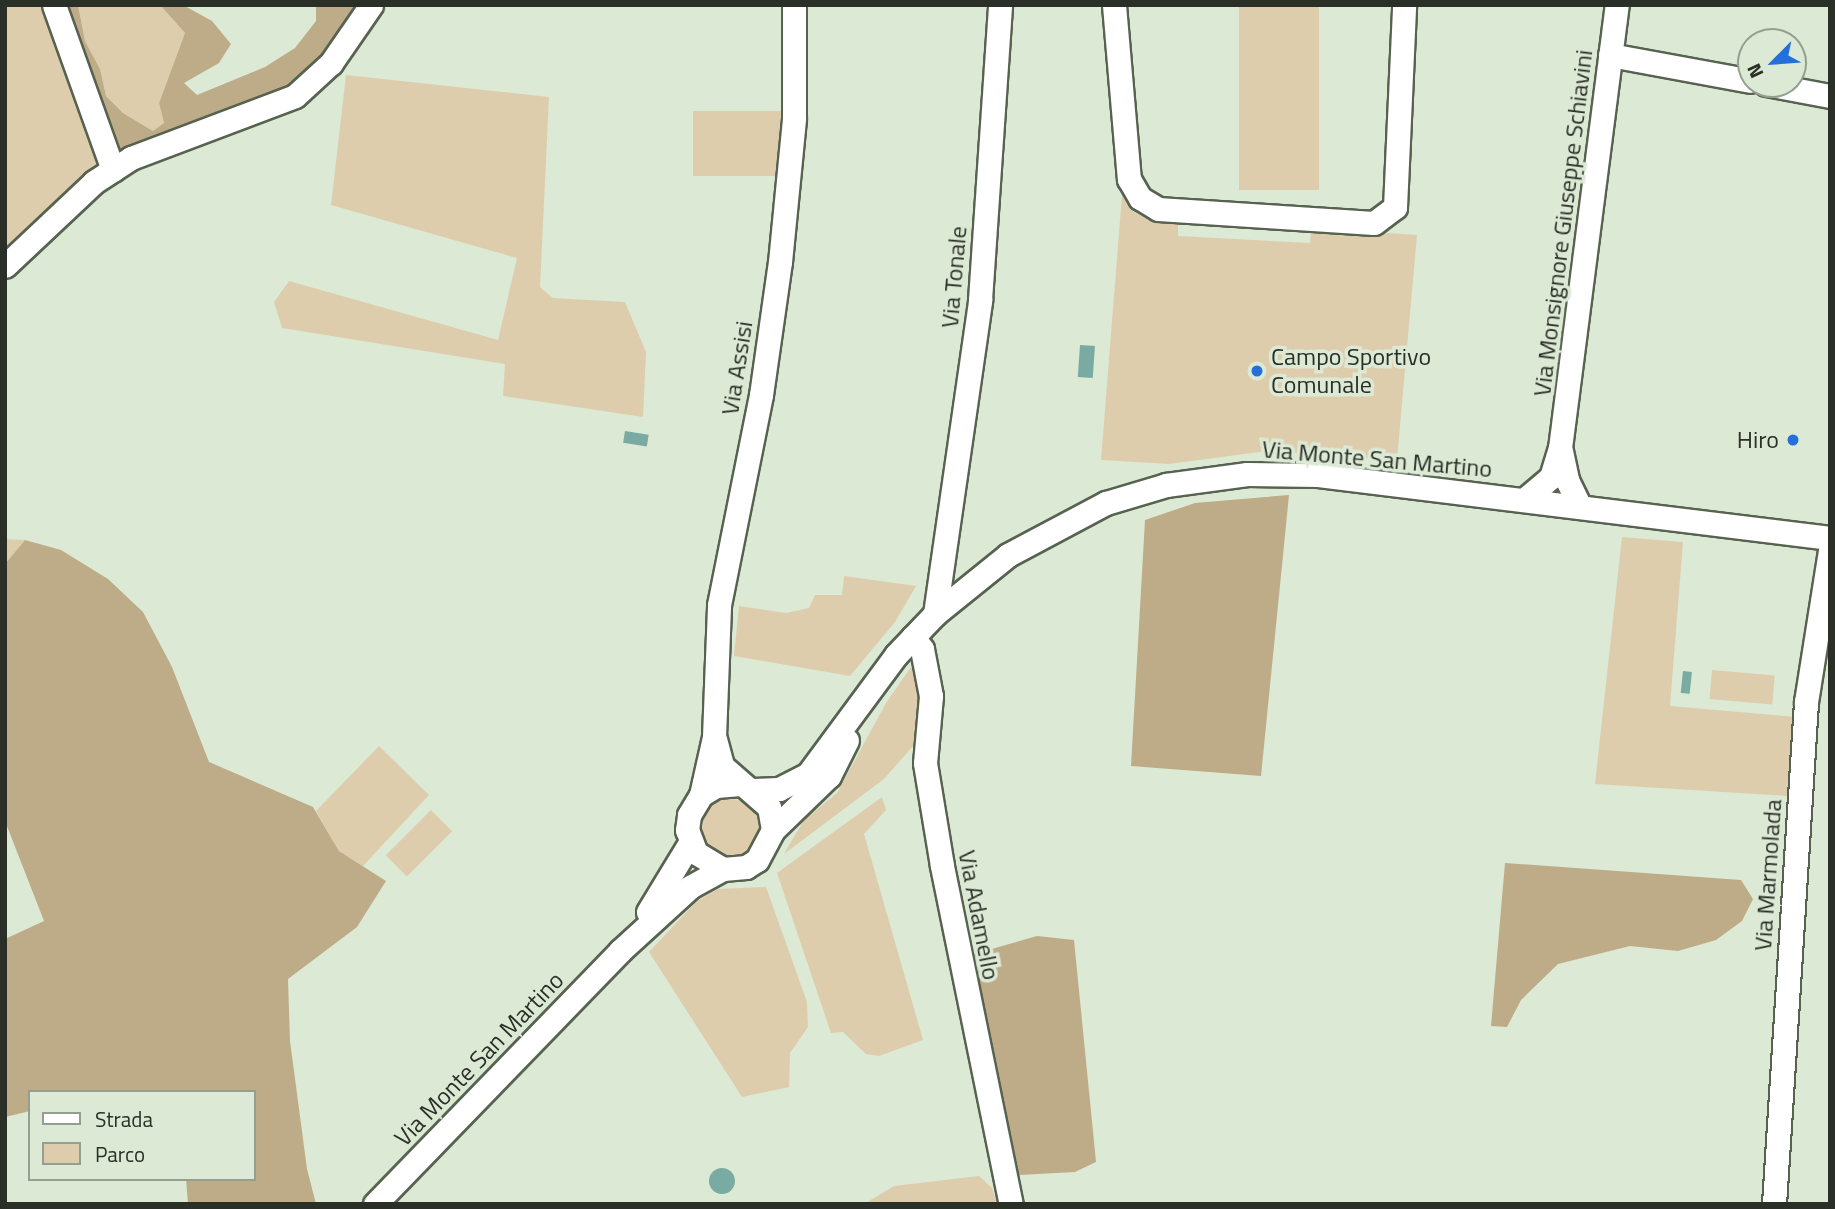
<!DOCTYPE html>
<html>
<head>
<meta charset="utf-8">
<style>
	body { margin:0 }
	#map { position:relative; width:1835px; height:1209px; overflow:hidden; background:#dce9d4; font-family:"Titillium Web",sans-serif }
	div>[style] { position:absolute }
	.green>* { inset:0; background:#decdad; transform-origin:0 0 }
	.round { border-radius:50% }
	.forest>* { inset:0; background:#beac88 }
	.water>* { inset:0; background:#7aaba3; transform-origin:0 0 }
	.roads { filter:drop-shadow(2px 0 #576250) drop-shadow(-2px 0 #576250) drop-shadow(0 2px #576250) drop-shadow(0 -2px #576250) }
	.minor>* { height:23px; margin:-11.5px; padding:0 11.5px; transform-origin:11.5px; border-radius:11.5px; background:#fff }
	.dots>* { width:19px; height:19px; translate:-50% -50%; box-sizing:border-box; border:4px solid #dce9d4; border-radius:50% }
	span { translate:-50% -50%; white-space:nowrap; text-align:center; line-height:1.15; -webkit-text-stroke:7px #dce9d4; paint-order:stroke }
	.street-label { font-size:24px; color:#2a2f27 }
	.poi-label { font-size:24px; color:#2a2f27 }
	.left { translate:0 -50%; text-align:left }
	.right { translate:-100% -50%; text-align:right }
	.frame { position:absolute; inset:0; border:7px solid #2a2f27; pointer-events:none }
	.legend { position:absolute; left:28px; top:1090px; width:228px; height:91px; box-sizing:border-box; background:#dce9d4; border:2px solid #959f8f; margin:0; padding:9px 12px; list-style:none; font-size:21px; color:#2a2f27 }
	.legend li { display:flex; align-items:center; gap:14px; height:35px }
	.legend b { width:35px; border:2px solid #959f8f }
	.north { position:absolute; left:1737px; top:28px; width:70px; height:70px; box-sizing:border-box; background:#dce9d4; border:2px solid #959f8f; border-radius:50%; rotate:245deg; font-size:19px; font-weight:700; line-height:28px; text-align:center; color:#2a2f27 }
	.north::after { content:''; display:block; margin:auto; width:24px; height:32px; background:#246fdb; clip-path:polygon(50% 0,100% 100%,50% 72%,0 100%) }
</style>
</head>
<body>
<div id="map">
	<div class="green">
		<i style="clip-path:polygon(5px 5px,44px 5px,106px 168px,5px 257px)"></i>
		<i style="clip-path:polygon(78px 5px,160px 5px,185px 33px,159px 103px,164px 123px,153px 131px,123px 113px,106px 96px,100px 69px,85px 41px)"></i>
		<i style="left:1239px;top:5px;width:80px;height:185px"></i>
		<i style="clip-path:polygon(346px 75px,549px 97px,540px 287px,553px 298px,625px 302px,646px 352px,643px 417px,503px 396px,505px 364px,282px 328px,274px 302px,289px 281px,498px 340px,517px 258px,331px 205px)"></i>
		<i style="left:693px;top:111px;width:92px;height:65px"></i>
		<i style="clip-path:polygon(1122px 195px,1130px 209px,1149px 220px,1178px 221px,1178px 236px,1310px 243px,1311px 228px,1417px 235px,1397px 460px,1267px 451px,1169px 464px,1101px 460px)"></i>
		<i style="clip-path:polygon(1622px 537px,1683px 542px,1670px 706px,1796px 717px,1788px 796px,1595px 784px)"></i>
		<i style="clip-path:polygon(5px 539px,25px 540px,5px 564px)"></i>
		<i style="clip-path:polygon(844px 576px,916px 586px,895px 622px,850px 676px,734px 656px,739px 606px,786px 613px,809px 608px,815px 595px,842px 595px)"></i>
		<i style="clip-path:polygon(911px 667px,921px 688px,914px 745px,884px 779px,784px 854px,804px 820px,837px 793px,886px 703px)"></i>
		<i style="left:1712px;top:670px;width:63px;height:29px;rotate:5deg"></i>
		<i style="clip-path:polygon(379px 746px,429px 795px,363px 866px,339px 851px,316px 811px)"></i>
		<i style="clip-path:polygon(882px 797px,886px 810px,864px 834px,923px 1040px,879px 1056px,866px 1054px,843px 1032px,831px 1033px,777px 873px)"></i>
		<i class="round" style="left:701px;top:799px;width:58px;height:58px"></i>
		<i style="left:431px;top:810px;width:30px;height:64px;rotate:45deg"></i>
		<i style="clip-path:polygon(766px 887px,807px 1002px,808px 1027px,790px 1053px,789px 1087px,742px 1097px,649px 952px,697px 901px,718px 889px)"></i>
		<i style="clip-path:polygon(979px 1176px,992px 1188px,997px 1204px,864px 1204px,894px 1186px)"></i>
	</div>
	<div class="forest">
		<i style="clip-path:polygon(61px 5px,78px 5px,85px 41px,100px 69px,106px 96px,123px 113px,153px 131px,164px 123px,159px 103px,185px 33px,160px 5px,183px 5px,212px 21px,231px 44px,219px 63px,184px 83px,197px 95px,265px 67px,295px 48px,316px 21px,316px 5px,361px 5px,343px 37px,291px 89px,118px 161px)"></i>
		<i style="clip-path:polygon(1289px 495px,1261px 776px,1131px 766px,1145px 520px,1195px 503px)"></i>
		<i style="clip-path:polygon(25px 540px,61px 550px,108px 579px,143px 612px,172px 667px,209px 762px,313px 807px,339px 851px,386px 881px,357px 927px,288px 979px,290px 1041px,307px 1169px,316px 1204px,188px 1204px,186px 1179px,254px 1179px,254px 1092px,30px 1092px,30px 1111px,5px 1117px,5px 939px,44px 921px,5px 821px,5px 564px)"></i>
		<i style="clip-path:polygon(1505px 863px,1741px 880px,1753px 899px,1742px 921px,1716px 940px,1678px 951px,1630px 946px,1558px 964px,1521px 1000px,1507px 1027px,1491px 1026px)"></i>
		<i style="clip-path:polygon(1037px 936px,1074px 940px,1096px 1162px,1075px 1172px,1019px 1175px,1008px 1162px,974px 954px)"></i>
	</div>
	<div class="water">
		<i style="left:1080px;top:345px;width:15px;height:32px;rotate:4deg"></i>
		<i style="left:625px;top:431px;width:24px;height:12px;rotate:9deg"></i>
		<i style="left:1683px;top:671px;width:9px;height:22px;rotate:6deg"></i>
		<i class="round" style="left:709px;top:1168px;width:26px;height:26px"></i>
	</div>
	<div class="roads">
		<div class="minor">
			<i style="left:54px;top:5px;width:175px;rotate:70.3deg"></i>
			<i style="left:1114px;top:5px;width:175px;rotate:85.1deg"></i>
			<i style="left:1129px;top:179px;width:22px;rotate:60deg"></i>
			<i style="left:1140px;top:198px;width:21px;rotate:31deg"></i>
			<i style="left:1158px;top:209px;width:216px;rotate:3.7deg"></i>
			<i style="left:1374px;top:223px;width:26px;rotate:-37deg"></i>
			<i style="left:1395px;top:207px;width:202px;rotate:-87.4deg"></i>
			<i style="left:1610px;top:55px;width:143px;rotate:10.4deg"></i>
			<i style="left:1766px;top:84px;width:65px;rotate:10.6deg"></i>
			<i style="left:5px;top:266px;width:122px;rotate:-43.3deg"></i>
			<i style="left:94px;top:182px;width:44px;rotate:-33deg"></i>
			<i style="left:131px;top:158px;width:175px;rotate:-20.7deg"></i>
			<i style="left:295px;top:96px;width:49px;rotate:-42.5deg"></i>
			<i style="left:331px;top:63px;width:70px;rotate:-55.4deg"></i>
			<i style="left:1561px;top:451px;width:30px;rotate:78deg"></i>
			<i style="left:1567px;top:480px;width:30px;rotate:64deg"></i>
			<i style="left:1525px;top:499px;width:34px;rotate:-40deg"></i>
			<i style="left:1551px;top:477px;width:30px;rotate:-73deg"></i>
			<i style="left:1560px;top:448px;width:447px;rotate:-82.7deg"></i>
			<i style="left:935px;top:614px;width:317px;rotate:-81.8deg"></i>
			<i style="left:980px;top:300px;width:296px;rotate:-86.1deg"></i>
			<i style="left:913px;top:637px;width:15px;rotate:53deg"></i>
			<i style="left:922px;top:649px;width:48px;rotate:79.2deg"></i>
			<i style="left:931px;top:696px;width:67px;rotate:95.1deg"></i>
			<i style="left:925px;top:763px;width:104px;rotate:80.6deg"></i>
			<i style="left:942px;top:866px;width:345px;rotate:78.5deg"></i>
			<i style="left:715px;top:739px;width:28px;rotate:75deg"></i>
			<i style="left:722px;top:766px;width:62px;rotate:41.1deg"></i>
			<i style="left:769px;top:807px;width:23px;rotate:80deg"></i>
			<i style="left:773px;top:830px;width:34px;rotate:118deg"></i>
			<i style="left:757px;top:860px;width:13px;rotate:148deg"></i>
			<i style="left:746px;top:867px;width:23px;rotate:175deg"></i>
			<i style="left:723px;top:869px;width:31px;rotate:-149deg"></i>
			<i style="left:696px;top:853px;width:25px;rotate:-111deg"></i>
			<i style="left:687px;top:830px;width:15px;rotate:-82deg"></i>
			<i style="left:689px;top:815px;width:23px;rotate:-59deg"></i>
			<i style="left:701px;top:795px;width:17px;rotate:-31deg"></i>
			<i style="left:716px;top:786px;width:21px;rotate:-5deg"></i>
			<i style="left:753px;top:790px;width:26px;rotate:-2deg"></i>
			<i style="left:779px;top:789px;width:33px;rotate:-27deg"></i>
			<i style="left:808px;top:774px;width:148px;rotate:-53.5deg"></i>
			<i style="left:896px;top:655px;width:57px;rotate:-46.4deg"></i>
			<i style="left:935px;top:614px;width:94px;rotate:-38.9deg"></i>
			<i style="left:1008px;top:555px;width:111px;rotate:-28deg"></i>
			<i style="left:1106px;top:503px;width:63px;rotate:-16.7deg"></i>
			<i style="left:1166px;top:485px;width:82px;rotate:-7.7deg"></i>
			<i style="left:1247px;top:474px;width:71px;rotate:0.8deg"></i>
			<i style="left:1318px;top:475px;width:516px;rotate:7.01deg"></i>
			<i style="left:701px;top:795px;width:59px;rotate:-77.4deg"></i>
			<i style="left:714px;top:737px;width:132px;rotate:-87.8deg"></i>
			<i style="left:719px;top:605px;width:214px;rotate:-78.7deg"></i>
			<i style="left:761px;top:395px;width:134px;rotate:-81.9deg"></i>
			<i style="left:780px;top:262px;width:145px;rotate:-84.4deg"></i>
			<i style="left:794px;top:118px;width:113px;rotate:-90deg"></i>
			<i style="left:773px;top:830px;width:78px;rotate:-44deg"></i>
			<i style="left:829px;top:776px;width:40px;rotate:-63.4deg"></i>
			<i style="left:648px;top:912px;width:81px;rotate:-58.7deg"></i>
			<i style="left:375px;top:1204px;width:352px;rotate:-45.9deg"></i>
			<i style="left:620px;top:951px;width:95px;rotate:-42.4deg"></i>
			<i style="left:690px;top:887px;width:38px;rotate:-29deg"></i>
			<i style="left:1774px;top:1204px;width:503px;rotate:-86.35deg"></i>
			<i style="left:1806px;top:702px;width:153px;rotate:-81deg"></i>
		</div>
	</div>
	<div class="dots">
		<i style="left:1257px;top:371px;background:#246fdb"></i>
		<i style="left:1793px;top:440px;background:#246fdb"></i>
	</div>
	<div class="street-label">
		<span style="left:1563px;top:223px;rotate:-83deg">Via Monsignore Giuseppe Schiavini</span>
		<span style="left:954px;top:277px;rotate:-85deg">Via Tonale</span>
		<span style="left:737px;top:368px;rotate:-81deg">Via Assisi</span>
		<span style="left:1377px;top:459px;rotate:5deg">Via Monte San Martino</span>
		<span style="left:1768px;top:875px;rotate:-86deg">Via Marmolada</span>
		<span style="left:979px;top:915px;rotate:79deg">Via Adamello</span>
		<span style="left:479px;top:1059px;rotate:-46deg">Via Monte San Martino</span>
	</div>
	<div class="poi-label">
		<span class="left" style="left:1271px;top:371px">Campo Sportivo<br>Comunale</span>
		<span class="right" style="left:1779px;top:440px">Hiro</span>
	</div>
	<div class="frame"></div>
	<ul class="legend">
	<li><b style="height:9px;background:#fff"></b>Strada</li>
	<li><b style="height:19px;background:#decdad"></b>Parco</li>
	</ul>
	<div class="north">N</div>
</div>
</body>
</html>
